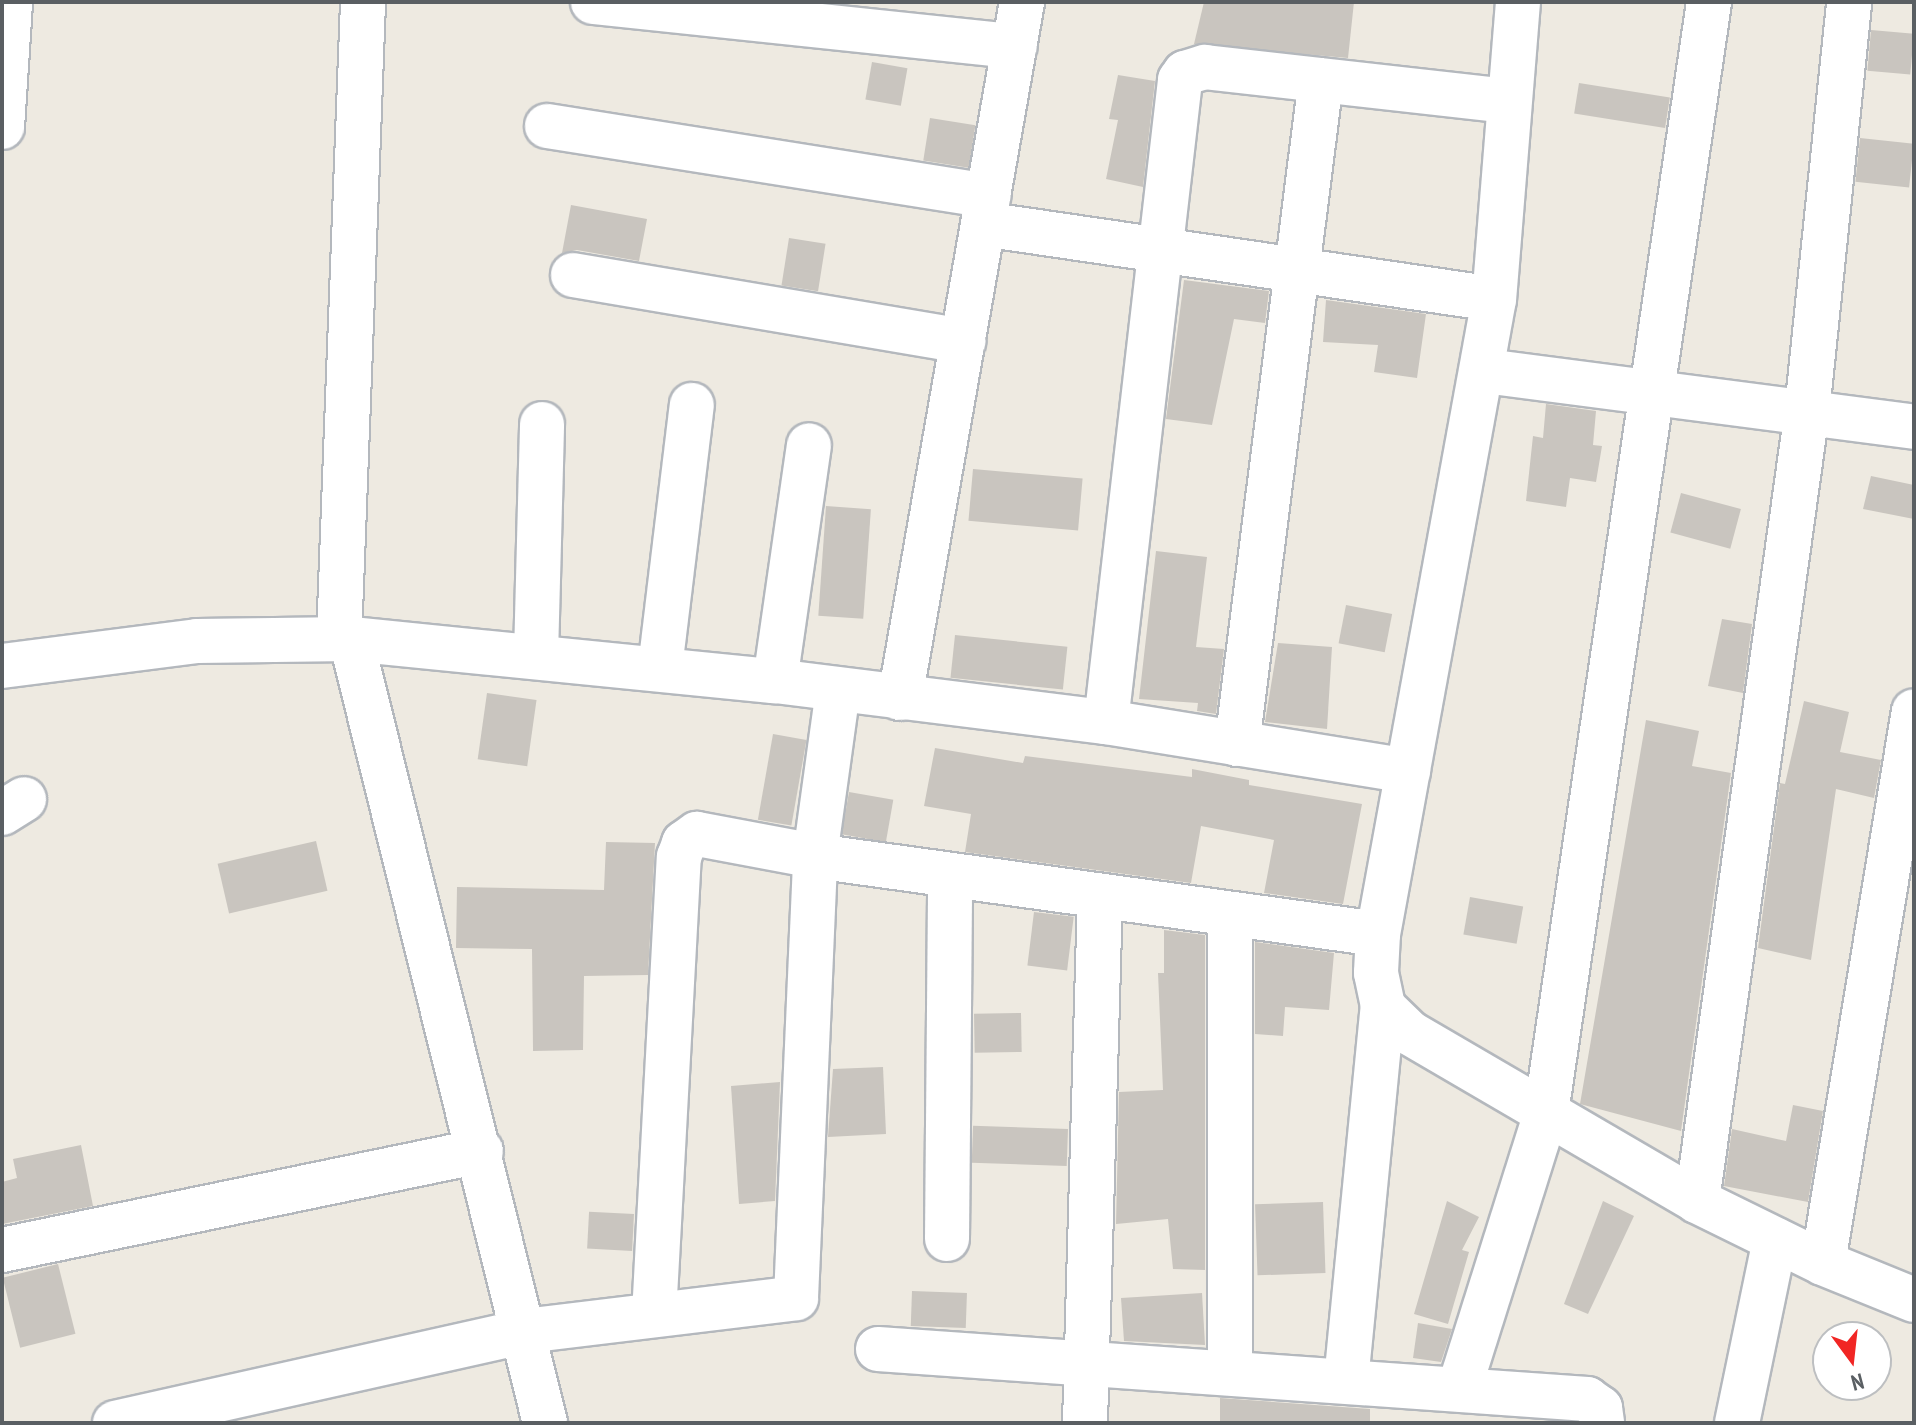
<!DOCTYPE html>
<html>
<head>
<meta charset="utf-8">
<style>
	body { margin:0 }
	#map { position:relative; width:1916px; height:1425px; overflow:hidden; background:#eeeae1; font-family:"PT Sans Narrow",sans-serif }
	div>[style] { position:absolute }
	.building>* { inset:0; background:#c9c5bf; transform-origin:0 0 }
	.roads { filter:drop-shadow(2px 0 #b4b8bd) drop-shadow(-2px 0 #b4b8bd) drop-shadow(0 2px #b4b8bd) drop-shadow(0 -2px #b4b8bd) }
	.minor>* { height:44px; margin:-22px; padding:0 22px; transform-origin:22px; border-radius:22px; background:#fff }
	.tertiary>* { height:44px; margin:-22px; padding:0 22px; transform-origin:22px; border-radius:22px; background:#fff }
	span { translate:-50% -50%; white-space:nowrap; text-align:center; line-height:1.15; -webkit-text-stroke:6px #fff; paint-order:stroke }
	.frame { position:absolute; inset:0; border:4px solid #5a5f63; pointer-events:none }
	.north { position:absolute; left:1812px; top:1321px; width:80px; height:80px; box-sizing:border-box; background:#fff; border:2px solid #bdbfc1; border-radius:50%; rotate:165deg; font-size:22px; font-weight:700; line-height:32px; text-align:center; color:#5a5f63 }
	.north::after { content:''; display:block; margin:auto; width:28px; height:36px; background:#f12624; clip-path:polygon(50% 0,100% 100%,50% 72%,0 100%) }
</style>
</head>
<body>
<div id="map">
	<div class="building">
		<i style="clip-path:polygon(1204px 2px,1354px 2px,1348px 58px,1194px 44px)"></i>
		<i style="left:1871px;top:30px;width:43px;height:41px;rotate:5deg"></i>
		<i style="left:872px;top:62px;width:36px;height:38px;rotate:10deg"></i>
		<i style="clip-path:polygon(1118px 75px,1155px 81px,1143px 187px,1106px 179px,1118px 120px,1109px 119px)"></i>
		<i style="left:1579px;top:83px;width:92px;height:31px;rotate:9deg"></i>
		<i style="left:930px;top:118px;width:46px;height:43px;rotate:9deg"></i>
		<i style="left:1860px;top:138px;width:54px;height:44px;rotate:6deg"></i>
		<i style="clip-path:polygon(571px 205px,647px 219px,639px 261px,577px 250px,562px 253px)"></i>
		<i style="left:789px;top:238px;width:37px;height:48px;rotate:9deg"></i>
		<i style="clip-path:polygon(1184px 280px,1269px 291px,1265px 323px,1234px 319px,1212px 425px,1166px 419px)"></i>
		<i style="clip-path:polygon(1326px 300px,1426px 314px,1417px 378px,1374px 372px,1378px 345px,1323px 342px)"></i>
		<i style="clip-path:polygon(1546px 404px,1596px 411px,1593px 445px,1602px 446px,1596px 482px,1570px 478px,1566px 507px,1526px 501px,1533px 436px,1543px 438px)"></i>
		<i style="left:973px;top:469px;width:110px;height:52px;rotate:5deg"></i>
		<i style="clip-path:polygon(1871px 476px,1914px 485px,1914px 519px,1863px 509px)"></i>
		<i style="left:1681px;top:493px;width:62px;height:41px;rotate:15deg"></i>
		<i style="left:826px;top:506px;width:45px;height:110px;rotate:4deg"></i>
		<i style="clip-path:polygon(1156px 551px,1207px 557px,1196px 647px,1224px 649px,1216px 714px,1197px 711px,1198px 703px,1139px 699px)"></i>
		<i style="left:1346px;top:605px;width:47px;height:39px;rotate:11deg"></i>
		<i style="clip-path:polygon(1722px 619px,1752px 624px,1743px 693px,1708px 686px)"></i>
		<i style="left:955px;top:635px;width:113px;height:43px;rotate:6deg"></i>
		<i style="clip-path:polygon(1278px 643px,1332px 647px,1327px 729px,1265px 722px)"></i>
		<i style="left:487px;top:693px;width:50px;height:67px;rotate:8deg"></i>
		<i style="clip-path:polygon(1804px 701px,1849px 712px,1840px 752px,1881px 760px,1874px 798px,1836px 789px,1811px 960px,1758px 948px,1780px 783px,1785px 784px)"></i>
		<i style="clip-path:polygon(1646px 720px,1699px 731px,1692px 766px,1731px 773px,1681px 1131px,1580px 1104px)"></i>
		<i style="left:773px;top:734px;width:34px;height:87px;rotate:10deg"></i>
		<i style="clip-path:polygon(935px 748px,1023px 763px,1025px 756px,1192px 777px,1192px 769px,1249px 780px,1249px 785px,1362px 804px,1343px 904px,1264px 893px,1274px 840px,1201px 826px,1191px 883px,965px 852px,971px 814px,924px 806px)"></i>
		<i style="left:849px;top:792px;width:45px;height:43px;rotate:10deg"></i>
		<i style="left:316px;top:841px;width:51px;height:101px;rotate:77deg"></i>
		<i style="clip-path:polygon(606px 842px,655px 843px,648px 975px,584px 976px,583px 1050px,533px 1051px,532px 949px,456px 948px,457px 887px,604px 890px)"></i>
		<i style="left:1470px;top:897px;width:54px;height:38px;rotate:10deg"></i>
		<i style="left:1034px;top:912px;width:40px;height:54px;rotate:7deg"></i>
		<i style="clip-path:polygon(1164px 930px,1205px 935px,1205px 1270px,1173px 1269px,1168px 1219px,1116px 1224px,1119px 1092px,1163px 1090px,1158px 973px,1164px 973px)"></i>
		<i style="clip-path:polygon(1255px 942px,1334px 953px,1329px 1010px,1285px 1007px,1283px 1036px,1255px 1034px)"></i>
		<i style="left:1021px;top:1013px;width:39px;height:47px;rotate:89deg"></i>
		<i style="clip-path:polygon(883px 1067px,886px 1134px,828px 1137px,833px 1069px)"></i>
		<i style="clip-path:polygon(780px 1082px,775px 1201px,739px 1204px,731px 1086px)"></i>
		<i style="clip-path:polygon(1793px 1105px,1823px 1111px,1808px 1202px,1724px 1186px,1732px 1129px,1786px 1141px)"></i>
		<i style="left:1068px;top:1129px;width:37px;height:95px;rotate:92deg"></i>
		<i style="clip-path:polygon(81px 1145px,93px 1206px,2px 1224px,2px 1182px,17px 1178px,13px 1159px)"></i>
		<i style="clip-path:polygon(1447px 1201px,1479px 1217px,1462px 1250px,1469px 1252px,1448px 1324px,1414px 1314px)"></i>
		<i style="clip-path:polygon(1603px 1201px,1634px 1216px,1588px 1314px,1564px 1304px)"></i>
		<i style="left:1323px;top:1202px;width:71px;height:68px;rotate:88deg"></i>
		<i style="left:634px;top:1214px;width:37px;height:45px;rotate:93deg"></i>
		<i style="left:58px;top:1264px;width:72px;height:57px;rotate:76deg"></i>
		<i style="left:912px;top:1291px;width:55px;height:35px;rotate:2deg"></i>
		<i style="clip-path:polygon(1202px 1293px,1205px 1345px,1124px 1341px,1121px 1298px)"></i>
		<i style="clip-path:polygon(1418px 1323px,1452px 1329px,1441px 1362px,1413px 1358px)"></i>
		<i style="clip-path:polygon(1220px 1398px,1370px 1409px,1370px 1423px,1220px 1423px)"></i>
	</div>
	<div class="roads">
		<div class="minor">
			<i style="left:593px;top:2px;width:424px;rotate:6deg"></i>
			<i style="left:547px;top:126px;width:447px;rotate:9deg"></i>
			<i style="left:2px;top:127px;width:125px;rotate:-86.3deg"></i>
			<i style="left:983px;top:224px;width:516px;rotate:8.35deg"></i>
			<i style="left:573px;top:275px;width:396px;rotate:9.6deg"></i>
			<i style="left:1485px;top:371px;width:433px;rotate:7.4deg"></i>
			<i style="left:339px;top:639px;width:637px;rotate:-87.84deg"></i>
			<i style="left:351px;top:639px;width:808px;rotate:76.1deg"></i>
			<i style="left:536px;top:656px;width:232px;rotate:-88.5deg"></i>
			<i style="left:660px;top:668px;width:265px;rotate:-83.1deg"></i>
			<i style="left:775px;top:681px;width:238px;rotate:-81.8deg"></i>
			<i style="left:900px;top:698px;width:707px;rotate:-80.06deg"></i>
			<i style="left:1106px;top:722px;width:646px;rotate:-83.42deg"></i>
			<i style="left:1180px;top:80px;width:9px;rotate:-54deg"></i>
			<i style="left:1185px;top:73px;width:21px;rotate:-17deg"></i>
			<i style="left:1205px;top:67px;width:306px;rotate:6.4deg"></i>
			<i style="left:1237px;top:744px;width:669px;rotate:-82.79deg"></i>
			<i style="left:2px;top:813px;width:26px;rotate:-32deg"></i>
			<i style="left:1697px;top:1201px;width:798px;rotate:-82.07deg"></i>
			<i style="left:1807px;top:411px;width:411px;rotate:-84.1deg"></i>
			<i style="left:947px;top:1239px;width:364px;rotate:-89.5deg"></i>
			<i style="left:2px;top:1250px;width:489px;rotate:-11.7deg"></i>
			<i style="left:1823px;top:1263px;width:559px;rotate:-80.64deg"></i>
			<i style="left:654px;top:1315px;width:459px;rotate:-86.9deg"></i>
			<i style="left:679px;top:857px;width:15px;rotate:-70deg"></i>
			<i style="left:684px;top:843px;width:16px;rotate:-35deg"></i>
			<i style="left:697px;top:834px;width:120px;rotate:10.6deg"></i>
			<i style="left:815px;top:856px;width:568px;rotate:7.89deg"></i>
			<i style="left:878px;top:1349px;width:711px;rotate:4.03deg"></i>
			<i style="left:1587px;top:1399px;width:16px;rotate:35deg"></i>
			<i style="left:1600px;top:1408px;width:15px;rotate:82deg"></i>
			<i style="left:1230px;top:1373px;width:459px;rotate:-90deg"></i>
			<i style="left:1346px;top:1381px;width:376px;rotate:-84.4deg"></i>
			<i style="left:1459px;top:1389px;width:289px;rotate:-72.5deg"></i>
			<i style="left:1546px;top:1113px;width:1123px;rotate:-81.65deg"></i>
			<i style="left:115px;top:1423px;width:420px;rotate:-12.6deg"></i>
			<i style="left:525px;top:1331px;width:273px;rotate:-6.9deg"></i>
			<i style="left:796px;top:1298px;width:442px;rotate:-87.5deg"></i>
			<i style="left:815px;top:856px;width:168px;rotate:-82.1deg"></i>
			<i style="left:1085px;top:1423px;width:527px;rotate:-88.37deg"></i>
			<i style="left:1737px;top:1423px;width:187px;rotate:-78.3deg"></i>
		</div>
		<div class="tertiary">
			<i style="left:1518px;top:2px;width:298px;rotate:94.6deg"></i>
			<i style="left:1494px;top:299px;width:646px;rotate:100.35deg"></i>
			<i style="left:1378px;top:934px;width:39px;rotate:93deg"></i>
			<i style="left:1376px;top:973px;width:35px;rotate:78deg"></i>
			<i style="left:1383px;top:1007px;width:37px;rotate:44deg"></i>
			<i style="left:1410px;top:1033px;width:333px;rotate:30.3deg"></i>
			<i style="left:1697px;top:1201px;width:140px;rotate:26.2deg"></i>
			<i style="left:1823px;top:1263px;width:98px;rotate:22.1deg"></i>
			<i style="left:2px;top:666px;width:197px;rotate:-7.3deg"></i>
			<i style="left:197px;top:641px;width:154px;rotate:-0.7deg"></i>
			<i style="left:351px;top:639px;width:426px;rotate:5.7deg"></i>
			<i style="left:775px;top:681px;width:334px;rotate:7.1deg"></i>
			<i style="left:1106px;top:722px;width:306px;rotate:9.2deg"></i>
		</div>
	</div>
	<div class="frame"></div>
	<div class="north">N</div>
</div>
</body>
</html>
